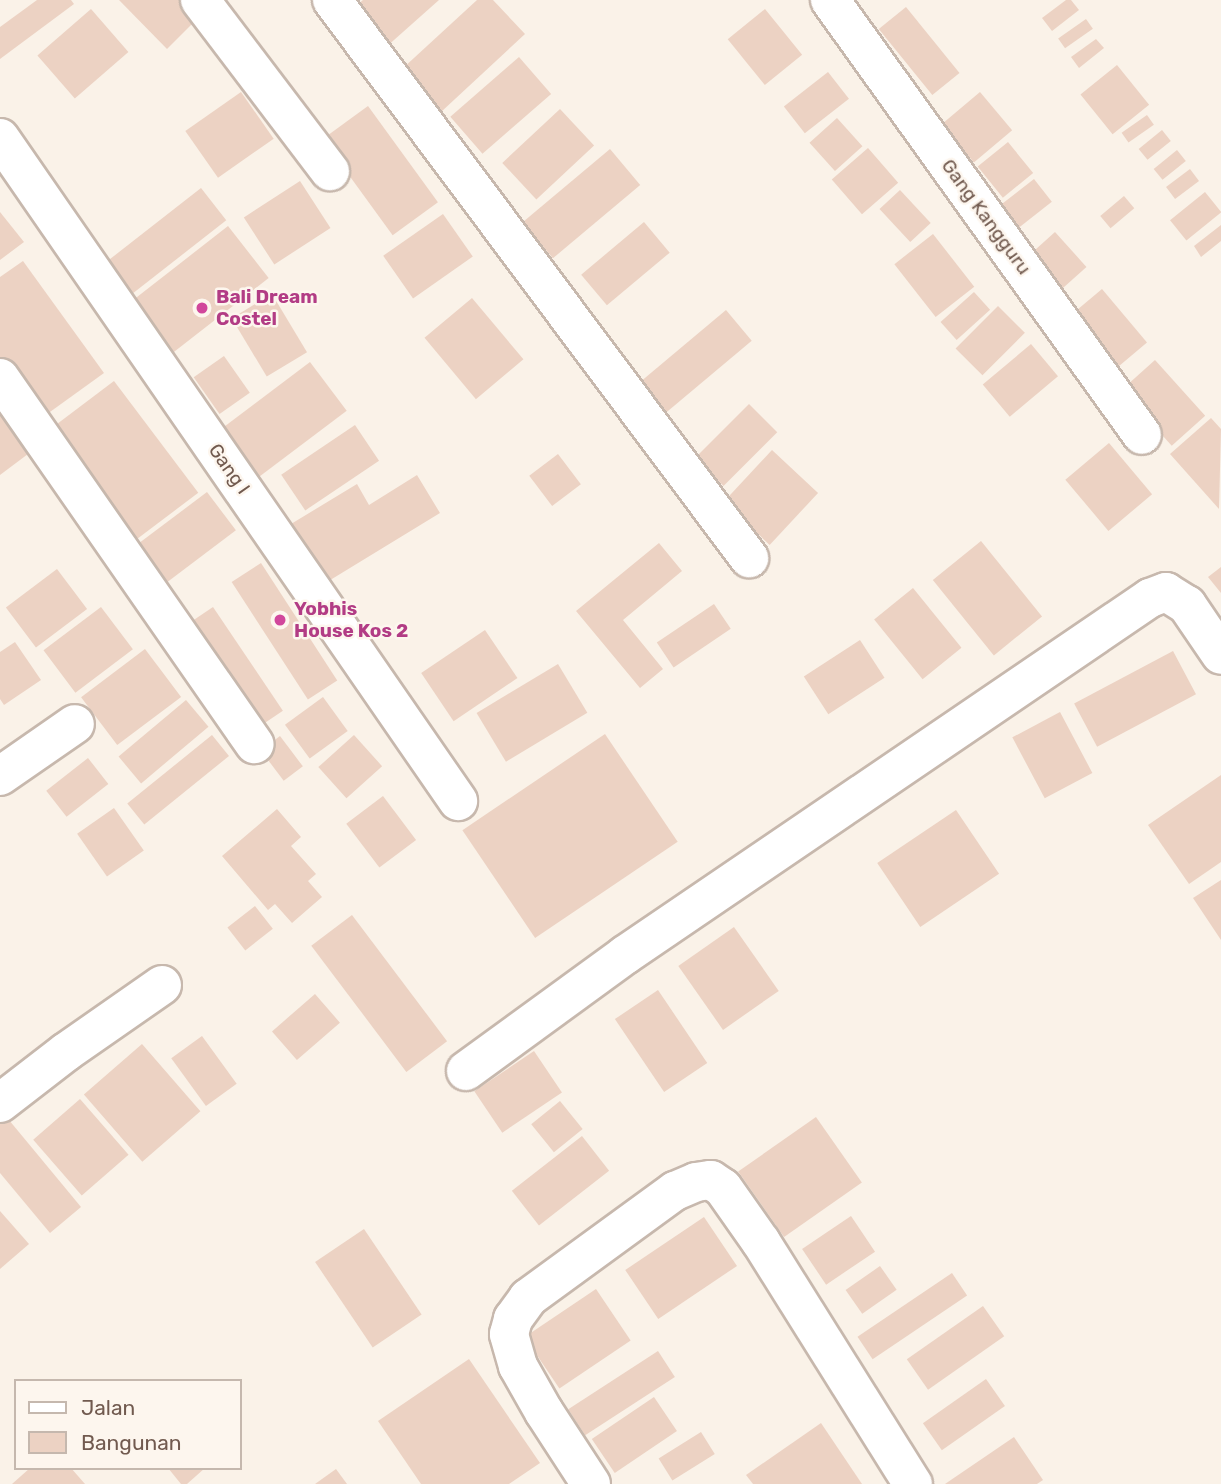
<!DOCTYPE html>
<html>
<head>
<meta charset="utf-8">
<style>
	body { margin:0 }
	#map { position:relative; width:1221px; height:1484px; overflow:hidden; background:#faf2e8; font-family:Rubik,sans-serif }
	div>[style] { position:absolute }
	.building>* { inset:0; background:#ecd2c3; transform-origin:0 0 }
	.roads { filter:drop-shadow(2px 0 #c7b8ad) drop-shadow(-2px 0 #c7b8ad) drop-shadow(0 2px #c7b8ad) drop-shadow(0 -2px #c7b8ad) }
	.street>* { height:38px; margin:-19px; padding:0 19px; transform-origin:19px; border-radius:19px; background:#fff }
	.dots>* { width:19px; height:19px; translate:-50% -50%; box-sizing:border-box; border:4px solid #fdf6ee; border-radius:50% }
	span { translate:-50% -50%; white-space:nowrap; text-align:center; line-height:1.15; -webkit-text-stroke:5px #fdf6ee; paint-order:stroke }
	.street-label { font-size:19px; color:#715a4f }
	.hotel-label { font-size:19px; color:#b23c85; font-weight:700 }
	.left { translate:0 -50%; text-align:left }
	.legend { position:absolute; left:14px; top:1379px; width:228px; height:91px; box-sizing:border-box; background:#fdf6ee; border:2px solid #c5b8ae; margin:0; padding:9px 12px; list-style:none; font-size:21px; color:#715a4f }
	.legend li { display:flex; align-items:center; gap:14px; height:35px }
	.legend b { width:35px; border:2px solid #c5b8ae }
</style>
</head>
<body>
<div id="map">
	<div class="building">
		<i style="clip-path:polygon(37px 0,71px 0,74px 4px,0 59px,0 27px)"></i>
		<i style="clip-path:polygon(119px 0,187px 0,202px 14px,167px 49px)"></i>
		<i style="clip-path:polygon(363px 0,439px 0,385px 48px,351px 10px)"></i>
		<i style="clip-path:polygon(477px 0,493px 0,525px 34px,441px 112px,402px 69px)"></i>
		<i style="clip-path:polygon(1066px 0,1071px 0,1079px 10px,1052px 31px,1042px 18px)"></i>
		<i style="left:906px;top:7px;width:85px;height:35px;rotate:51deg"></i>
		<i style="left:91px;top:9px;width:57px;height:71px;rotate:49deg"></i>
		<i style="left:765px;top:9px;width:59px;height:48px;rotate:51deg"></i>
		<i style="left:1086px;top:19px;width:12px;height:34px;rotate:55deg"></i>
		<i style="clip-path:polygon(1096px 39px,1104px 48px,1079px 68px,1071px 57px)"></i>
		<i style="left:519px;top:57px;width:49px;height:91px;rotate:49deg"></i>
		<i style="left:1117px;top:65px;width:51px;height:47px;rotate:51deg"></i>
		<i style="left:828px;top:72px;width:34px;height:56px;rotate:52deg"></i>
		<i style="left:241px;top:92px;width:57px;height:68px;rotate:55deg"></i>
		<i style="left:980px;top:92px;width:50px;height:50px;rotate:50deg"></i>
		<i style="left:368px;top:106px;width:119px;height:56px;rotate:54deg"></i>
		<i style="left:560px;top:109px;width:50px;height:79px;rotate:47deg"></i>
		<i style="left:1147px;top:115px;width:12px;height:31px;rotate:55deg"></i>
		<i style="left:837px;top:118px;width:38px;height:37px;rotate:48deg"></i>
		<i style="left:1162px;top:130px;width:14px;height:30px;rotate:51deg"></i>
		<i style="left:1008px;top:142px;width:40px;height:39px;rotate:51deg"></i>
		<i style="left:868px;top:148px;width:46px;height:48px;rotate:49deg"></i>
		<i style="left:610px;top:149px;width:47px;height:114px;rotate:50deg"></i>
		<i style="left:1177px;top:150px;width:14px;height:30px;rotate:51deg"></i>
		<i style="left:1190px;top:169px;width:15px;height:30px;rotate:53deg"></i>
		<i style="left:1034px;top:179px;width:29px;height:42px;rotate:52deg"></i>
		<i style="left:300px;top:181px;width:56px;height:67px;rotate:57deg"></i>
		<i style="left:201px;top:188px;width:41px;height:135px;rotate:52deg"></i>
		<i style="left:900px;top:190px;width:45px;height:28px;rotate:47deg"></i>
		<i style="left:1205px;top:192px;width:26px;height:45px;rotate:51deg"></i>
		<i style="left:1124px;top:196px;width:16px;height:31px;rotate:50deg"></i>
		<i style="clip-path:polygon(0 212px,24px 242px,0 260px)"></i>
		<i style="left:443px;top:214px;width:52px;height:73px;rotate:55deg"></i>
		<i style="left:644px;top:222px;width:40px;height:82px;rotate:50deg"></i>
		<i style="clip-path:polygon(1221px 225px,1221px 241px,1201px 257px,1194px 246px)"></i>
		<i style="left:228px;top:226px;width:66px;height:128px;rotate:52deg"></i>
		<i style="left:1055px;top:232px;width:47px;height:41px;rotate:48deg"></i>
		<i style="left:933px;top:234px;width:67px;height:49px;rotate:52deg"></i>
		<i style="clip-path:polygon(23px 261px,104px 373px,43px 417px,0 358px,0 277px)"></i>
		<i style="left:1102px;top:289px;width:70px;height:40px;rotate:50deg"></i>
		<i style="left:974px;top:292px;width:24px;height:45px;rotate:48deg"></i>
		<i style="left:272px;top:294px;width:68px;height:47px;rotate:59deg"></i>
		<i style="left:472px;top:298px;width:80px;height:62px;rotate:50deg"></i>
		<i style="left:998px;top:306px;width:38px;height:60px;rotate:45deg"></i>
		<i style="left:726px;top:310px;width:40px;height:114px;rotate:50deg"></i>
		<i style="left:1031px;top:344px;width:42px;height:63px;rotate:50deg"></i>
		<i style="left:224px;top:356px;width:45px;height:37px;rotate:55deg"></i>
		<i style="left:1155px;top:360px;width:75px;height:45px;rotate:48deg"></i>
		<i style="left:310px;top:362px;width:61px;height:110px;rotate:53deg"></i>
		<i style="left:114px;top:381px;width:140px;height:80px;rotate:53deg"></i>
		<i style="clip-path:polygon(0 400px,36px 448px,0 475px)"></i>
		<i style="left:749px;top:404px;width:40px;height:76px;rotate:45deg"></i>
		<i style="clip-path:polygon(1211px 418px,1221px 429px,1219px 509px,1170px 454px)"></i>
		<i style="left:355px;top:425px;width:43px;height:89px;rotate:56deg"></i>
		<i style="left:1109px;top:443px;width:67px;height:57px;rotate:50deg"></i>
		<i style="left:772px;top:450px;width:63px;height:71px;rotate:43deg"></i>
		<i style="left:558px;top:454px;width:38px;height:36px;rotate:53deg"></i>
		<i style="clip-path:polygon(417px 475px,440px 513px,327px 582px,291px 524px,357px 484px,369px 505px)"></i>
		<i style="left:207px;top:492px;width:48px;height:92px;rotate:53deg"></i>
		<i style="left:981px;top:541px;width:97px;height:62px;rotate:51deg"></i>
		<i style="clip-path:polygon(659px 543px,682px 571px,623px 620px,663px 669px,640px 688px,576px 611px)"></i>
		<i style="left:261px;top:563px;width:140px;height:35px;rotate:57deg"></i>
		<i style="clip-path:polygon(1221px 567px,1221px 593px,1208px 577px)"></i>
		<i style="left:57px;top:569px;width:50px;height:64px;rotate:53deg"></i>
		<i style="left:913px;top:588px;width:77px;height:50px;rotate:51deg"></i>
		<i style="left:714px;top:604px;width:30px;height:69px;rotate:56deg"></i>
		<i style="left:101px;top:607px;width:53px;height:72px;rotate:53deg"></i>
		<i style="left:213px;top:607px;width:125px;height:30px;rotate:56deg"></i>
		<i style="left:485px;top:630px;width:58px;height:77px;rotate:56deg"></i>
		<i style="left:860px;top:640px;width:45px;height:67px;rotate:57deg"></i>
		<i style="clip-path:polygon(15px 642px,41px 680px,4px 705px,0 699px,0 652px)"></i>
		<i style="left:145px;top:649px;width:60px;height:80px;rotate:53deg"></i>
		<i style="left:1173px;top:651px;width:49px;height:112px;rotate:62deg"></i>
		<i style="left:558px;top:664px;width:57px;height:95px;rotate:59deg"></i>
		<i style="left:323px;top:697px;width:42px;height:47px;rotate:54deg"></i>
		<i style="left:186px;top:700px;width:35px;height:88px;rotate:50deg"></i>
		<i style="left:1060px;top:712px;width:69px;height:54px;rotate:62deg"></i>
		<i style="left:605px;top:734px;width:130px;height:172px;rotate:56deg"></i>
		<i style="left:212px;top:735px;width:27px;height:109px;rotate:51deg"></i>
		<i style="left:354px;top:735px;width:42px;height:48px;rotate:48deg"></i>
		<i style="left:280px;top:736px;width:38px;height:24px;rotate:53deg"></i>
		<i style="left:88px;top:758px;width:33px;height:53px;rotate:52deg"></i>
		<i style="clip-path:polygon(1221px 775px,1221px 862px,1189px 884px,1148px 825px)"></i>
		<i style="left:383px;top:796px;width:55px;height:46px;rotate:53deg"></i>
		<i style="left:114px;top:808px;width:52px;height:45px;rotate:55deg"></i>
		<i style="clip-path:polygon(277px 809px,301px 837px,291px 846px,316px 874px,308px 881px,322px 897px,292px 923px,275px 904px,268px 910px,222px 856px)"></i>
		<i style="left:956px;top:810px;width:77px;height:95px;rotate:56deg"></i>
		<i style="clip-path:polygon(1221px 880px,1221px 940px,1193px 898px)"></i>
		<i style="left:255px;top:906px;width:29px;height:35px;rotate:52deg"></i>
		<i style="left:352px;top:915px;width:158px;height:51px;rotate:53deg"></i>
		<i style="left:734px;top:927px;width:78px;height:68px;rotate:55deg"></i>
		<i style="left:658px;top:990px;width:88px;height:52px;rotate:56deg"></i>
		<i style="left:315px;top:994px;width:38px;height:57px;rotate:49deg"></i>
		<i style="left:202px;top:1036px;width:59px;height:38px;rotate:54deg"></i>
		<i style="left:142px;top:1044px;width:89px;height:77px;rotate:49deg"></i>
		<i style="left:534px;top:1051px;width:50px;height:72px;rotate:56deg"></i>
		<i style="left:80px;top:1099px;width:74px;height:62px;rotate:49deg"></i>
		<i style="left:560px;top:1101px;width:36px;height:37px;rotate:51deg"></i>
		<i style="clip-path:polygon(4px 1114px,81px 1207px,50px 1233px,0 1173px,0 1117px)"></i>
		<i style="left:816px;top:1117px;width:80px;height:95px;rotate:55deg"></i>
		<i style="left:582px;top:1136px;width:44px;height:89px;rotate:52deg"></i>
		<i style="clip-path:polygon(0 1211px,29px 1244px,0 1269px)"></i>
		<i style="left:851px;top:1216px;width:43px;height:59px;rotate:56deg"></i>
		<i style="left:704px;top:1217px;width:59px;height:95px;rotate:56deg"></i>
		<i style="left:364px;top:1229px;width:103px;height:59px;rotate:56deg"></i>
		<i style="left:880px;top:1266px;width:29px;height:42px;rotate:55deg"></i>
		<i style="left:952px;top:1273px;width:27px;height:114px;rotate:56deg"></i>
		<i style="left:596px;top:1289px;width:62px;height:86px;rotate:56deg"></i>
		<i style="left:983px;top:1306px;width:37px;height:93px;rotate:55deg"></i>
		<i style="left:658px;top:1351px;width:31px;height:107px;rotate:57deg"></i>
		<i style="clip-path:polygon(469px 1359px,540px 1463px,509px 1484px,421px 1484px,378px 1421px)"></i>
		<i style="left:986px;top:1379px;width:33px;height:77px;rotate:55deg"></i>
		<i style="left:654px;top:1397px;width:41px;height:75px;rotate:56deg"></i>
		<i style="clip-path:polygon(821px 1423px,862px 1484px,753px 1484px,746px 1475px)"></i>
		<i style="left:701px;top:1432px;width:26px;height:50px;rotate:58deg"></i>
		<i style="clip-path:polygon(1014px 1437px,1043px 1480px,1037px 1484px,945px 1484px)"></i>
		<i style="clip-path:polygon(30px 1468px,71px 1468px,85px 1484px,12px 1484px)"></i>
		<i style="clip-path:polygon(168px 1468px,205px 1468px,187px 1484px,181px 1484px)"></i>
		<i style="clip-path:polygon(336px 1469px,347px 1484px,315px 1484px)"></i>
	</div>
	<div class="roads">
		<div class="street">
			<i style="left:200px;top:0;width:215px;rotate:52.8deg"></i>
			<i style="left:332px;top:0;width:697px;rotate:53.23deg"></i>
			<i style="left:830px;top:0;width:535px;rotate:54.35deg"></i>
			<i style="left:0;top:138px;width:806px;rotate:55.36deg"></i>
			<i style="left:0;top:378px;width:446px;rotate:55.2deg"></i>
			<i style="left:0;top:776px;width:91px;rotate:-34.7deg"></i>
			<i style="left:466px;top:1071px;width:197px;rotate:-36.1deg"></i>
			<i style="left:625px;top:955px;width:635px;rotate:-34.22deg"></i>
			<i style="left:1150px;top:598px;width:17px;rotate:-21deg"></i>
			<i style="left:1166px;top:592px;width:25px;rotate:32deg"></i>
			<i style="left:1187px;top:605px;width:60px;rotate:55.8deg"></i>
			<i style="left:0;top:1103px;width:83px;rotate:-37.7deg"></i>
			<i style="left:66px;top:1052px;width:117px;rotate:-34.9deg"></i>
			<i style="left:591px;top:1484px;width:86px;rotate:-123.1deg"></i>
			<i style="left:544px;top:1412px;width:53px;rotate:-119.5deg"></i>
			<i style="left:518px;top:1366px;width:33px;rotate:-106deg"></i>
			<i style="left:509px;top:1334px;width:16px;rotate:-75deg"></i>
			<i style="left:513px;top:1319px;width:26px;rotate:-54deg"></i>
			<i style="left:528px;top:1298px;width:182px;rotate:-36.1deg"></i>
			<i style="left:675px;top:1191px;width:23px;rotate:-23deg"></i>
			<i style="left:696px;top:1182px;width:15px;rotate:-8deg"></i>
			<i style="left:711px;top:1180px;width:14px;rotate:34deg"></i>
			<i style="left:723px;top:1188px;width:66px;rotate:54.9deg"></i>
			<i style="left:761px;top:1242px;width:286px;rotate:57.9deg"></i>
		</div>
	</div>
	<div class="dots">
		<i style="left:202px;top:308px;background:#d1479c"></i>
		<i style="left:280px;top:620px;background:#d1479c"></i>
	</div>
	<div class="street-label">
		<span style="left:986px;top:217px;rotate:54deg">Gang Kangguru</span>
		<span style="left:229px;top:469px;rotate:55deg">Gang I</span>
	</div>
	<div class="hotel-label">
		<span class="left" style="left:216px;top:308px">Bali Dream<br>Costel</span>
		<span class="left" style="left:294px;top:620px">Yobhis<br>House Kos 2</span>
	</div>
	<ul class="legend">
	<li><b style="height:9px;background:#fff"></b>Jalan</li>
	<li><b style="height:19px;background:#ecd2c3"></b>Bangunan</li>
	</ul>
</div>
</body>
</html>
